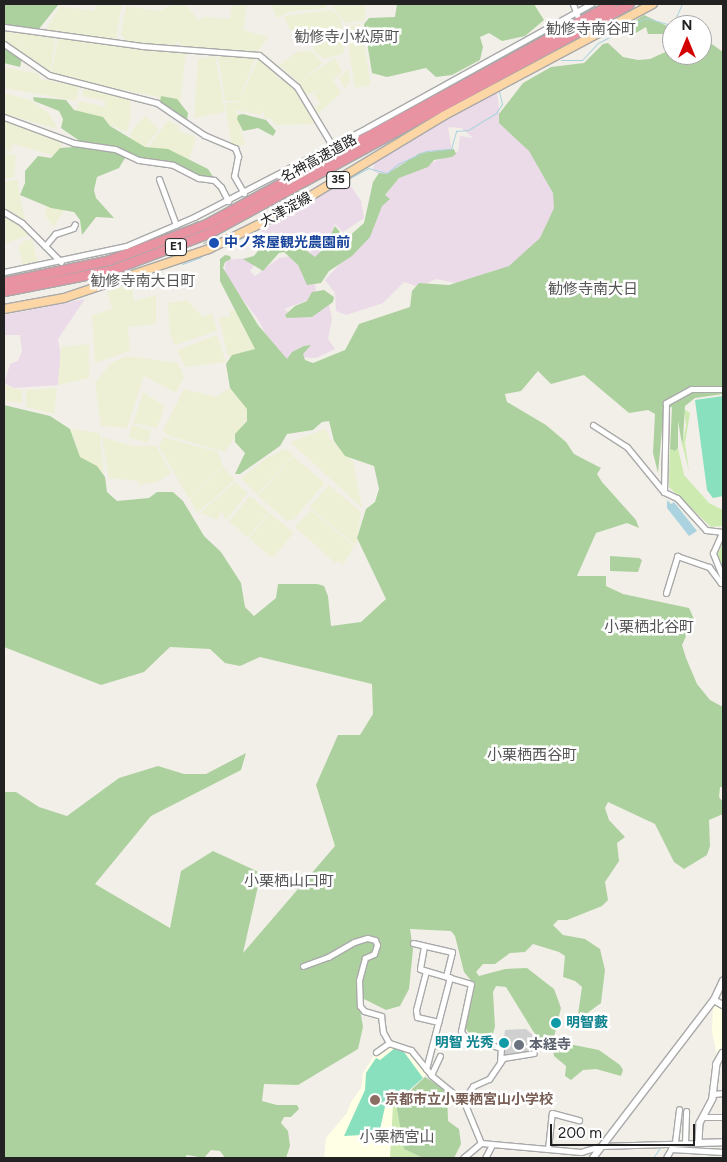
<!DOCTYPE html>
<html>
<head>
<meta charset="utf-8">
<style>
	body { margin:0 }
	#map { position:relative; width:727px; height:1162px; overflow:hidden; background:#f2efe9; font-family:Figtree,"Noto Sans JP",sans-serif }
	div>[style] { position:absolute }
	.industrial>* { inset:0; background:#ebdbe8 }
	.education>* { inset:0; background:#ffffe5 }
	.religious>* { inset:0; background:#d0d0d0 }
	.farmland>* { inset:0; background:#eef0d5; transform-origin:0 0 }
	.grass>* { inset:0; background:#cdebb0 }
	.forest>* { inset:0; background:#add19e }
	.pitch>* { inset:0; background:#88e0be }
	.water>* { inset:0; background:#aad3df }
	.stream>* { height:1px; margin:-0.5px; padding:0 0.5px; transform-origin:0.5px; border-radius:0.5px; background:#aad3df }
	.minor-tunnel>* { height:5px; margin-top:-2.5px; transform-origin:0; background:repeating-linear-gradient(90deg,#c8c6c1 0 5px,transparent 0 7.5px) }
	.roads { filter:drop-shadow(1px 0 #a9a9a9) drop-shadow(-1px 0 #a9a9a9) drop-shadow(0 1px #a9a9a9) drop-shadow(0 -1px #a9a9a9) }
	.minor>* { height:5px; margin:-2.5px; padding:0 2.5px; transform-origin:2.5px; border-radius:2.5px; background:#fff }
	.tertiary>* { height:5.5px; margin:-2.75px; padding:0 2.75px; transform-origin:2.75px; border-radius:2.75px; background:#fff }
	.primary>* { height:8px; margin:-4px; padding:0 4px; transform-origin:4px; border-radius:4px; background:#fcd6a4 }
	.motorway>* { height:9px; margin:-4.5px; padding:0 4.5px; transform-origin:4.5px; border-radius:4.5px; background:#e892a2 }
	.dots>* { width:14px; height:14px; translate:-50% -50%; box-sizing:border-box; border:2px solid #fff; border-radius:50% }
	span { translate:-50% -50%; white-space:nowrap; text-align:center; line-height:1.15; -webkit-text-stroke:5px #fff; paint-order:stroke }
	.shield-label span { padding:1px 4px; background:#fff; border:1px solid; border-radius:4px; -webkit-text-stroke-width:0 }
	.shield-label { font-size:12px; color:#222; font-weight:700 }
	.street-label { font-size:14px; color:#222 }
	.transit-label { font-size:14px; color:#164399; font-weight:700 }
	.left { translate:0 -50%; text-align:left }
	.culture-label { font-size:14px; color:#0d838f; font-weight:700 }
	.right { translate:-100% -50%; text-align:right }
	.worship-label { font-size:14px; color:#5b616d; font-weight:700 }
	.education-label { font-size:14px; color:#785e54; font-weight:700 }
	.neighbourhood-label { font-size:15px; color:#555 }
	.frame { position:absolute; inset:0; border:5px solid #222; pointer-events:none }
	.north { position:absolute; left:662px; top:15px; width:50px; height:50px; box-sizing:border-box; background:#fff; border:1px solid #a7a7a7; border-radius:50%; rotate:0deg; font-size:14px; font-weight:700; line-height:20px; text-align:center; color:#222 }
	.north::after { content:''; display:block; margin:auto; width:18px; height:22px; background:#d40000; clip-path:polygon(50% 0,100% 100%,50% 72%,0 100%) }
	.scale { position:absolute; left:550px; top:1124px; width:145px; height:22px; box-sizing:border-box; border:2px solid #222; border-top:0; padding-left:6px; font-size:15px; line-height:18px; white-space:nowrap; color:#222; -webkit-text-stroke:4px #fff; paint-order:stroke }
</style>
</head>
<body>
<div id="map">
	<div class="industrial">
		<i style="clip-path:polygon(497px 91px,500px 118px,564px 178px,545px 251px,466px 285px,436px 279px,419px 287px,404px 282px,383px 303px,346px 315px,336px 311px,335px 293px,325px 280px,368px 234px,382px 200px,398px 176px,458px 152px,460px 136px,473px 138px,461px 128px,448px 127px,452px 152px,385px 176px,373px 171px,374px 162px)"></i>
		<i style="clip-path:polygon(346px 179px,361px 201px,364px 218px,343px 232px,335px 224px,325px 249px,315px 258px,293px 238px,273px 232px,263px 239px,255px 235px)"></i>
		<i style="clip-path:polygon(292px 256px,313px 275px,316px 290px,311px 299px,284px 309px,293px 315px,328px 299px,332px 319px,328px 339px,335px 349px,316px 358px,294px 357px,286px 361px,279px 358px,257px 318px,224px 275px,226px 260px,248px 258px,257px 262px,250px 271px,255px 276px,279px 258px)"></i>
		<i style="clip-path:polygon(85px 299px,58px 339px,61px 357px,58px 385px,14px 388px,4px 383px,10px 364px,18px 361px,22px 351px,20px 335px,4px 335px,4px 315px)"></i>
	</div>
	<div class="education">
		<i style="clip-path:polygon(713px 1004px,723px 1010px,723px 1045px,717px 1056px,712px 1032px)"></i>
		<i style="clip-path:polygon(388px 1045px,408px 1049px,428px 1074px,416px 1082px,393px 1107px,390px 1158px,324px 1158px,326px 1138px,347px 1113px,351px 1102px,361px 1088px,363px 1073px,375px 1054px)"></i>
	</div>
	<div class="religious">
		<i style="clip-path:polygon(526px 1029px,536px 1038px,537px 1051px,502px 1055px,505px 1030px)"></i>
	</div>
	<div class="farmland">
		<i style="clip-path:polygon(97px 4px,122px 4px,116px 37px,120px 42px,45px 32px,60px 6px,94px 11px)"></i>
		<i style="clip-path:polygon(174px 4px,185px 4px,199px 20px,204px 17px,230px 19px,232px 5px,247px 4px,243px 30px,268px 37px,257px 53px,182px 47px,178px 41px,174px 46px,126px 41px,121px 34px,126px 6px,159px 11px)"></i>
		<i style="clip-path:polygon(271px 4px,326px 4px,326px 8px,289px 12px,277px 18px)"></i>
		<i style="clip-path:polygon(335px 4px,365px 4px,365px 20px,345px 23px,333px 7px)"></i>
		<i style="clip-path:polygon(332px 10px,340px 18px,342px 28px,322px 30px,318px 35px,337px 29px,343px 38px,344px 53px,324px 59px,313px 51px,317px 36px,290px 30px,284px 16px)"></i>
		<i style="left:361px;top:24px;width:62px;height:16px;rotate:81deg"></i>
		<i style="clip-path:polygon(4px 29px,55px 39px,50px 74px,21px 51px,23px 35px,20px 51px,4px 41px)"></i>
		<i style="clip-path:polygon(58px 38px,186px 53px,179px 114px,158px 97px,51px 75px)"></i>
		<i style="clip-path:polygon(311px 51px,323px 63px,299px 82px,335px 58px,342px 72px,325px 87px,307px 95px,298px 82px,279px 65px,297px 52px)"></i>
		<i style="clip-path:polygon(224px 54px,255px 57px,239px 101px,225px 101px,218px 56px)"></i>
		<i style="clip-path:polygon(215px 56px,225px 112px,194px 118px,198px 59px)"></i>
		<i style="clip-path:polygon(258px 59px,278px 74px,278px 79px,284px 78px,297px 91px,317px 124px,275px 125px,271px 119px,264px 118px,264px 109px,261px 115px,236px 110px,245px 145px,232px 146px,225px 103px,239px 102px)"></i>
		<i style="clip-path:polygon(4px 67px,39px 74px,40px 79px,79px 86px,76px 101px,4px 88px)"></i>
		<i style="clip-path:polygon(348px 69px,350px 80px,345px 89px,339px 78px)"></i>
		<i style="clip-path:polygon(333px 80px,341px 93px,318px 114px,314px 108px,320px 104px,314px 94px)"></i>
		<i style="clip-path:polygon(84px 86px,130px 98px,131px 115px,127px 132px,76px 112px,79px 101px,105px 107px,105px 101px,82px 96px)"></i>
		<i style="clip-path:polygon(4px 93px,31px 100px,49px 113px,58px 129px,4px 114px)"></i>
		<i style="clip-path:polygon(145px 116px,159px 129px,143px 150px,131px 140px,131px 132px)"></i>
		<i style="clip-path:polygon(4px 118px,63px 140px,59px 157px,13px 144px,10px 152px,4px 150px)"></i>
		<i style="clip-path:polygon(168px 120px,180px 127px,178px 131px,196px 137px,188px 163px,149px 146px)"></i>
		<i style="clip-path:polygon(4px 153px,16px 155px,14px 178px,4px 179px)"></i>
		<i style="clip-path:polygon(18px 180px,19px 191px,25px 220px,4px 210px,4px 181px)"></i>
		<i style="clip-path:polygon(47px 204px,66px 207px,54px 227px,45px 216px)"></i>
		<i style="clip-path:polygon(4px 215px,22px 225px,31px 234px,4px 244px)"></i>
		<i style="clip-path:polygon(32px 239px,38px 263px,23px 266px,18px 246px,22px 245px,21px 242px)"></i>
		<i style="clip-path:polygon(131px 284px,134px 301px,156px 295px,156px 324px,128px 327px,130px 351px,95px 363px,92px 315px,112px 309px,107px 292px)"></i>
		<i style="clip-path:polygon(187px 300px,203px 317px,212px 313px,217px 331px,175px 345px,170px 334px,168px 303px)"></i>
		<i style="clip-path:polygon(237px 309px,257px 349px,228px 357px,219px 318px,230px 316px,229px 311px)"></i>
		<i style="clip-path:polygon(217px 335px,226px 362px,185px 367px,177px 350px)"></i>
		<i style="clip-path:polygon(89px 344px,89px 378px,58px 385px,61px 347px)"></i>
		<i style="clip-path:polygon(127px 356px,178px 363px,184px 377px,176px 393px,144px 376px,127px 428px,101px 426px,95px 383px,111px 363px)"></i>
		<i style="clip-path:polygon(4px 386px,22px 390px,22px 403px,4px 401px)"></i>
		<i style="clip-path:polygon(57px 388px,54px 414px,26px 407px,26px 390px)"></i>
		<i style="clip-path:polygon(229px 388px,251px 412px,225px 452px,169px 436px,163px 430px,184px 389px,216px 397px)"></i>
		<i style="clip-path:polygon(143px 392px,165px 406px,157px 428px,133px 423px)"></i>
		<i style="left:132px;top:425px;width:20px;height:13px;rotate:15deg"></i>
		<i style="clip-path:polygon(71px 429px,100px 433px,104px 478px,80px 458px)"></i>
		<i style="clip-path:polygon(325px 429px,330px 439px,353px 461px,362px 508px,290px 442px)"></i>
		<i style="clip-path:polygon(102px 437px,133px 446px,156px 446px,171px 473px,157px 482px,139px 485px,138px 481px,109px 478px)"></i>
		<i style="clip-path:polygon(163px 437px,218px 452px,223px 466px,189px 499px,159px 446px)"></i>
		<i style="clip-path:polygon(285px 449px,294px 454px,257px 495px,241px 478px,265px 459px)"></i>
		<i style="clip-path:polygon(293px 456px,325px 483px,293px 520px,287px 521px,258px 496px)"></i>
		<i style="clip-path:polygon(223px 467px,235px 480px,197px 513px,190px 499px)"></i>
		<i style="clip-path:polygon(235px 482px,248px 493px,226px 520px,221px 511px,218px 520px,200px 513px)"></i>
		<i style="clip-path:polygon(329px 485px,361px 512px,356px 546px,309px 507px)"></i>
		<i style="left:250px;top:496px;width:25px;height:33px;rotate:40deg"></i>
		<i style="clip-path:polygon(311px 510px,354px 546px,343px 565px,338px 561px,336px 564px,295px 527px)"></i>
		<i style="left:270px;top:513px;width:31px;height:33px;rotate:40deg"></i>
	</div>
	<div class="grass">
		<i style="clip-path:polygon(684px 409px,690px 413px,685px 443px,689px 471px,682px 444px,686px 426px)"></i>
		<i style="clip-path:polygon(670px 424px,670px 449px,675px 451px,678px 448px,684px 475px,709px 503px,723px 510px,723px 526px,711px 527px,669px 487px)"></i>
		<i style="clip-path:polygon(723px 543px,723px 573px,717px 555px)"></i>
		<i style="clip-path:polygon(396px 1104px,404px 1149px,423px 1158px,390px 1158px,393px 1107px)"></i>
	</div>
	<div class="forest">
		<i style="clip-path:polygon(4px 4px,59px 4px,38px 30px,5px 25px)"></i>
		<i style="clip-path:polygon(397px 4px,534px 4px,544px 20px,525px 36px,502px 41px,489px 33px,480px 37px,483px 47px,480px 60px,452px 75px,436px 77px,426px 68px,387px 77px,372px 73px,364px 24px,369px 18px,395px 17px)"></i>
		<i style="clip-path:polygon(644px 15px,667px 26px,681px 19px,682px 25px,672px 25px,672px 40px,669px 34px,648px 34px,646px 27px,636px 33px,626px 33px,625px 27px)"></i>
		<i style="clip-path:polygon(702px 37px,723px 52px,723px 394px,695px 398px,685px 406px,683px 439px,682px 444px,678px 421px,678px 448px,675px 451px,670px 449px,672px 407px,664px 409px,658px 473px,653px 453px,655px 414px,648px 410px,629px 413px,584px 375px,551px 384px,538px 371px,521px 391px,505px 394px,507px 402px,546px 425px,566px 442px,574px 454px,601px 468px,597px 474px,602px 482px,636px 520px,639px 528px,627px 523px,596px 533px,577px 576px,606px 576px,606px 586px,623px 594px,689px 608px,694px 619px,682px 645px,686px 658px,697px 684px,710px 700px,723px 707px,723px 787px,720px 787px,719px 797px,723px 802px,723px 814px,709px 820px,710px 846px,707px 855px,684px 869px,674px 862px,655px 824px,608px 802px,605px 808px,609px 820px,625px 837px,617px 843px,619px 861px,605px 882px,608px 900px,602px 906px,567px 920px,558px 920px,553px 925px,563px 935px,585px 939px,600px 949px,605px 970px,601px 1003px,586px 1014px,601px 1020px,601px 1027px,576px 1028px,582px 987px,575px 981px,563px 977px,565px 956px,559px 952px,533px 944px,525px 952px,510px 953px,495px 964px,483px 964px,476px 972px,479px 976px,505px 969px,527px 968px,554px 989px,561px 1008px,554px 1037px,559px 1042px,599px 1050px,620px 1065px,623px 1070px,621px 1076px,596px 1069px,583px 1070px,571px 1080px,565px 1076px,566px 1066px,554px 1056px,552px 1042px,541px 1041px,533px 1031px,506px 987px,496px 986px,493px 992px,495px 1027px,490px 1042px,468px 1032px,465px 1027px,473px 983px,464px 972px,455px 936px,451px 931px,410px 929px,413px 949px,409px 989px,400px 1006px,386px 1010px,364px 999px,359px 1003px,363px 1027px,358px 1049px,298px 1085px,264px 1084px,262px 1101px,277px 1105px,297px 1105px,299px 1109px,291px 1117px,284px 1117px,281px 1123px,288px 1131px,290px 1146px,286px 1158px,225px 1158px,220px 1151px,211px 1150px,204px 1158px,187px 1155px,185px 1158px,4px 1158px,4px 792px,16px 792px,39px 807px,67px 816px,119px 778px,158px 766px,184px 774px,206px 774px,246px 753px,241px 770px,151px 816px,95px 884px,170px 928px,181px 871px,213px 851px,261px 873px,243px 953px,335px 846px,316px 785px,338px 735px,360px 735px,373px 714px,372px 684px,260px 657px,240px 666px,225px 663px,210px 649px,170px 647px,144px 672px,101px 685px,4px 647px,4px 405px,50px 416px,70px 429px,80px 457px,97px 466px,105px 477px,107px 492px,117px 501px,149px 498px,157px 492px,173px 492px,183px 501px,204px 536px,221px 552px,241px 583px,245px 607px,254px 616px,276px 598px,278px 584px,317px 584px,324px 586px,328px 596px,331px 626px,361px 622px,386px 599px,357px 538px,366px 509px,375px 502px,379px 489px,374px 466px,345px 456px,334px 441px,329px 421px,322px 422px,313px 430px,287px 434px,280px 446px,240px 474px,235px 474px,245px 453px,235px 442px,235px 434px,247px 421px,247px 409px,230px 388px,226px 364px,232px 355px,255px 349px,220px 281px,220px 259px,225px 255px,230px 256px,231px 259px,225px 262px,223px 268px,258px 325px,287px 359px,292px 352px,304px 346px,311px 345px,303px 354px,305px 360px,313px 363px,345px 350px,359px 324px,410px 307px,412px 291px,419px 283px,449px 285px,509px 266px,540px 238px,554px 208px,553px 193px,529px 151px,499px 123px,499px 114px,523px 83px,551px 67px,584px 63px,603px 44px,608px 43px,623px 57px,638px 60px,650px 59px,672px 49px,672px 55px,702px 55px)"></i>
		<i style="clip-path:polygon(4px 47px,22px 59px,20px 67px,4px 63px)"></i>
		<i style="clip-path:polygon(161px 96px,177px 99px,188px 113px,187px 120px,160px 102px)"></i>
		<i style="clip-path:polygon(33px 97px,66px 100px,74px 110px,103px 117px,110px 126px,145px 147px,168px 149px,208px 169px,215px 180px,201px 177px,176px 165px,142px 163px,132px 155px,125px 158px,119px 168px,97px 177px,94px 190px,96px 198px,114px 218px,96px 217px,82px 235px,80px 220px,74px 212px,51px 208px,20px 195px,25px 183px,25px 171px,38px 156px,51px 158px,60px 148px,87px 146px,61px 128px,63px 119px,59px 111px,34px 101px)"></i>
		<i style="clip-path:polygon(243px 114px,266px 120px,276px 131px,273px 136px,258px 128px,243px 131px,237px 119px,238px 115px)"></i>
		<i style="clip-path:polygon(454px 149px,456px 154px,452px 157px,434px 160px,428px 167px,399px 178px,385px 195px,390px 199px,382px 206px,370px 237px,352px 256px,329px 271px,321px 283px,307px 285px,298px 265px,284px 252px,279px 253px,263px 271px,243px 259px,254px 256px,270px 235px,276px 234px,292px 240px,315px 257px,323px 249px,335px 226px,346px 239px,364px 223px,373px 182px,379px 173px,387px 174px,420px 153px)"></i>
		<i style="clip-path:polygon(324px 290px,334px 297px,333px 302px,312px 317px,287px 318px,285px 315px,295px 306px,307px 301px,312px 292px)"></i>
		<i style="clip-path:polygon(610px 556px,639px 558px,642px 560px,638px 572px,610px 571px)"></i>
		<i style="clip-path:polygon(425px 1077px,447px 1091px,448px 1121px,459px 1129px,461px 1144px,454px 1158px,423px 1158px,404px 1149px,396px 1104px)"></i>
	</div>
	<div class="pitch">
		<i style="clip-path:polygon(723px 396px,723px 496px,713px 498px,707px 490px,695px 400px)"></i>
		<i style="clip-path:polygon(395px 1048px,404px 1052px,423px 1078px,400px 1098px,386px 1102px,379px 1134px,344px 1136px,365px 1090px,366px 1073px,376px 1058px,380px 1060px)"></i>
	</div>
	<div class="water">
		<i style="clip-path:polygon(667px 500px,671px 504px,674px 502px,697px 531px,689px 536px,667px 508px)"></i>
	</div>
	<div class="stream">
		<i style="left:673px;top:24px;width:22px;rotate:-66deg"></i>
		<i style="left:561px;top:60px;width:21px"></i>
		<i style="left:582px;top:60px;width:23px;rotate:-47deg"></i>
		<i style="left:598px;top:43px;width:53px;rotate:-28deg"></i>
		<i style="left:645px;top:18px;width:28px;rotate:15deg"></i>
		<i style="left:225px;top:247px;width:163px;rotate:-28.9deg"></i>
		<i style="left:368px;top:168px;width:20px;rotate:15deg"></i>
		<i style="left:387px;top:173px;width:14px;rotate:-39deg"></i>
		<i style="left:398px;top:164px;width:31px;rotate:-25deg"></i>
		<i style="left:426px;top:151px;width:25px;rotate:-5deg"></i>
		<i style="left:451px;top:149px;width:19px;rotate:-74deg"></i>
		<i style="left:456px;top:131px;width:12px;rotate:-5deg"></i>
		<i style="left:468px;top:130px;width:33px;rotate:-31deg"></i>
		<i style="left:496px;top:113px;width:11px;rotate:-56deg"></i>
		<i style="left:502px;top:104px;width:13px;rotate:-103deg"></i>
		<i style="left:182px;top:264px;width:20px;rotate:-20deg"></i>
		<i style="left:120px;top:285px;width:35px;rotate:-16deg"></i>
		<i style="left:653px;top:1158px;width:11px;rotate:-56deg"></i>
	</div>
	<div class="minor-tunnel">
		<i style="left:196px;top:221px;width:24px;rotate:66deg"></i>
	</div>
	<div class="roads">
		<div class="minor">
			<i style="left:573px;top:4px;width:12px;rotate:70deg"></i>
			<i style="left:4px;top:27px;width:139px;rotate:7.8deg"></i>
			<i style="left:142px;top:46px;width:117px;rotate:4.4deg"></i>
			<i style="left:259px;top:55px;width:50px;rotate:40.1deg"></i>
			<i style="left:297px;top:87px;width:70px;rotate:59deg"></i>
			<i style="left:4px;top:44px;width:55px;rotate:34.6deg"></i>
			<i style="left:49px;top:75px;width:112px;rotate:14.5deg"></i>
			<i style="left:157px;top:103px;width:57px;rotate:34.2deg"></i>
			<i style="left:204px;top:135px;width:34px;rotate:23deg"></i>
			<i style="left:235px;top:148px;width:9px;rotate:69deg"></i>
			<i style="left:238px;top:156px;width:20px;rotate:101deg"></i>
			<i style="left:234px;top:176px;width:20px;rotate:60deg"></i>
			<i style="left:4px;top:117px;width:75px;rotate:20.4deg"></i>
			<i style="left:74px;top:143px;width:41px;rotate:8.3deg"></i>
			<i style="left:115px;top:149px;width:26px;rotate:25deg"></i>
			<i style="left:139px;top:160px;width:34px;rotate:8deg"></i>
			<i style="left:173px;top:165px;width:29px;rotate:27deg"></i>
			<i style="left:199px;top:178px;width:15px;rotate:8deg"></i>
			<i style="left:214px;top:180px;width:10px;rotate:45deg"></i>
			<i style="left:221px;top:187px;width:16px;rotate:63deg"></i>
			<i style="left:159px;top:179px;width:49px;rotate:69.7deg"></i>
			<i style="left:4px;top:212px;width:21px;rotate:31deg"></i>
			<i style="left:22px;top:223px;width:55px;rotate:45deg"></i>
			<i style="left:45px;top:246px;width:16px;rotate:-50deg"></i>
			<i style="left:55px;top:234px;width:19px;rotate:-18deg"></i>
			<i style="left:73px;top:228px;width:4px;rotate:-63deg"></i>
			<i style="left:4px;top:272px;width:125px;rotate:-12deg"></i>
			<i style="left:126px;top:246px;width:74px;rotate:-23.1deg"></i>
			<i style="left:194px;top:217px;width:196px;rotate:-27.3deg"></i>
			<i style="left:368px;top:127px;width:255px;rotate:-28.9deg"></i>
			<i style="left:723px;top:389px;width:32px;rotate:180deg"></i>
			<i style="left:691px;top:389px;width:29px;rotate:151deg"></i>
			<i style="left:666px;top:403px;width:89px;rotate:91.3deg"></i>
			<i style="left:664px;top:492px;width:14px;rotate:25deg"></i>
			<i style="left:677px;top:498px;width:43px;rotate:47.8deg"></i>
			<i style="left:706px;top:530px;width:17px;rotate:7deg"></i>
			<i style="left:593px;top:425px;width:40px;rotate:32.9deg"></i>
			<i style="left:627px;top:447px;width:58px;rotate:50.6deg"></i>
			<i style="left:666px;top:593px;width:39px;rotate:-73deg"></i>
			<i style="left:677px;top:556px;width:34px;rotate:19deg"></i>
			<i style="left:709px;top:567px;width:20px;rotate:53deg"></i>
			<i style="left:721px;top:583px;width:5px;rotate:-68deg"></i>
			<i style="left:723px;top:578px;width:27px;rotate:-112deg"></i>
			<i style="left:713px;top:553px;width:22px;rotate:-66deg"></i>
			<i style="left:413px;top:943px;width:40px;rotate:13deg"></i>
			<i style="left:452px;top:952px;width:25px;rotate:104deg"></i>
			<i style="left:424px;top:946px;width:23px;rotate:100deg"></i>
			<i style="left:420px;top:969px;width:53px;rotate:16.4deg"></i>
			<i style="left:471px;top:984px;width:48px;rotate:102deg"></i>
			<i style="left:461px;top:1031px;width:6px;rotate:59deg"></i>
			<i style="left:464px;top:1036px;width:39px;rotate:18deg"></i>
			<i style="left:501px;top:1048px;width:13px;rotate:94deg"></i>
			<i style="left:303px;top:966px;width:27px;rotate:-20deg"></i>
			<i style="left:328px;top:957px;width:30px;rotate:-30deg"></i>
			<i style="left:354px;top:942px;width:14px;rotate:-17deg"></i>
			<i style="left:367px;top:938px;width:8px;rotate:14deg"></i>
			<i style="left:375px;top:940px;width:5px;rotate:68deg"></i>
			<i style="left:377px;top:945px;width:9px;rotate:108deg"></i>
			<i style="left:374px;top:954px;width:10px;rotate:156deg"></i>
			<i style="left:365px;top:958px;width:23px;rotate:105deg"></i>
			<i style="left:359px;top:980px;width:26px;rotate:88deg"></i>
			<i style="left:360px;top:1006px;width:6px;rotate:51deg"></i>
			<i style="left:364px;top:1011px;width:18px;rotate:16deg"></i>
			<i style="left:381px;top:1016px;width:16px;rotate:83deg"></i>
			<i style="left:383px;top:1032px;width:13px;rotate:61deg"></i>
			<i style="left:426px;top:971px;width:40px;rotate:104.4deg"></i>
			<i style="left:416px;top:1010px;width:7px;rotate:82deg"></i>
			<i style="left:417px;top:1017px;width:22px;rotate:13deg"></i>
			<i style="left:376px;top:1052px;width:16px;rotate:-35deg"></i>
			<i style="left:389px;top:1043px;width:23px;rotate:18deg"></i>
			<i style="left:411px;top:1050px;width:33px;rotate:51deg"></i>
			<i style="left:432px;top:1076px;width:41px;rotate:39.1deg"></i>
			<i style="left:464px;top:1102px;width:44px;rotate:67.5deg"></i>
			<i style="left:426px;top:1069px;width:95px;rotate:-75.4deg"></i>
			<i style="left:431px;top:1075px;width:21px;rotate:-65deg"></i>
			<i style="left:714px;top:1094px;width:9px;rotate:-6deg"></i>
			<i style="left:463px;top:1101px;width:18px;rotate:-56deg"></i>
			<i style="left:473px;top:1086px;width:17px;rotate:-24deg"></i>
			<i style="left:489px;top:1079px;width:25px;rotate:-56deg"></i>
			<i style="left:503px;top:1058px;width:31px;rotate:-9deg"></i>
			<i style="left:704px;top:1117px;width:19px"></i>
			<i style="left:675px;top:1142px;width:33px;rotate:-83deg"></i>
			<i style="left:481px;top:1143px;width:100px;rotate:5.1deg"></i>
			<i style="left:581px;top:1152px;width:21px;rotate:-17deg"></i>
			<i style="left:601px;top:1146px;width:98px;rotate:-1.8deg"></i>
			<i style="left:685px;top:1143px;width:32px;rotate:-88deg"></i>
			<i style="left:548px;top:1149px;width:36px;rotate:-84deg"></i>
			<i style="left:552px;top:1113px;width:28px;rotate:15deg"></i>
			<i style="left:463px;top:1158px;width:23px;rotate:-40deg"></i>
			<i style="left:485px;top:1158px;width:15px;rotate:-62deg"></i>
			<i style="left:666px;top:1158px;width:10px;rotate:-61deg"></i>
			<i style="left:671px;top:1149px;width:52px;rotate:3.3deg"></i>
		</div>
		<div class="tertiary">
			<i style="left:714px;top:1000px;width:10px;rotate:29deg"></i>
			<i style="left:723px;top:1053px;width:13px;rotate:119deg"></i>
			<i style="left:717px;top:1064px;width:35px;rotate:97deg"></i>
			<i style="left:713px;top:1099px;width:27px;rotate:118deg"></i>
			<i style="left:700px;top:1123px;width:20px;rotate:93deg"></i>
			<i style="left:699px;top:1143px;width:24px;rotate:-2deg"></i>
			<i style="left:593px;top:1158px;width:199px;rotate:-52.6deg"></i>
			<i style="left:714px;top:1000px;width:21px;rotate:-65deg"></i>
		</div>
		<div class="primary">
			<i style="left:4px;top:309px;width:61px;rotate:-10.4deg"></i>
			<i style="left:64px;top:298px;width:153px;rotate:-18.7deg"></i>
			<i style="left:209px;top:249px;width:84px;rotate:-26.3deg"></i>
			<i style="left:284px;top:212px;width:186px;rotate:-31.1deg"></i>
			<i style="left:443px;top:116px;width:238px;rotate:-28.1deg"></i>
		</div>
		<div class="motorway">
			<i style="left:4px;top:282px;width:107px;rotate:-11.8deg"></i>
			<i style="left:109px;top:260px;width:103px;rotate:-20.4deg"></i>
			<i style="left:206px;top:224px;width:461px;rotate:-28.5deg"></i>
			<i style="left:4px;top:291px;width:109px;rotate:-11.1deg"></i>
			<i style="left:111px;top:270px;width:105px;rotate:-20.7deg"></i>
			<i style="left:209px;top:233px;width:478px;rotate:-28.6deg"></i>
		</div>
	</div>
	<div class="dots">
		<i style="left:214px;top:243px;background:#1a4fb4"></i>
		<i style="left:556px;top:1023px;background:#0f9aa8"></i>
		<i style="left:504px;top:1043px;background:#0f9aa8"></i>
		<i style="left:519px;top:1045px;background:#6b7280"></i>
		<i style="left:375px;top:1100px;background:#8d6e63"></i>
	</div>
	<div class="shield-label">
		<span style="left:338px;top:180px">35</span>
		<span style="left:176px;top:247px">E1</span>
	</div>
	<div class="street-label">
		<span style="left:319px;top:159px;rotate:-29deg">名神高速道路</span>
		<span style="left:286px;top:210px;rotate:-29deg">大津淀線</span>
	</div>
	<div class="transit-label">
		<span class="left" style="left:224px;top:243px">中ノ茶屋観光農園前</span>
	</div>
	<div class="culture-label">
		<span class="left" style="left:566px;top:1023px">明智藪</span>
		<span class="right" style="left:494px;top:1043px">明智 光秀</span>
	</div>
	<div class="worship-label">
		<span class="left" style="left:529px;top:1045px">本経寺</span>
	</div>
	<div class="education-label">
		<span class="left" style="left:385px;top:1100px">京都市立小栗栖宮山小学校</span>
	</div>
	<div class="neighbourhood-label">
		<span style="left:591px;top:30px">勧修寺南谷町</span>
		<span style="left:347px;top:38px">勧修寺小松原町</span>
		<span style="left:143px;top:282px">勧修寺南大日町</span>
		<span style="left:593px;top:290px">勧修寺南大日</span>
		<span style="left:649px;top:628px">小栗栖北谷町</span>
		<span style="left:532px;top:756px">小栗栖西谷町</span>
		<span style="left:289px;top:882px">小栗栖山口町</span>
		<span style="left:397px;top:1138px">小栗栖宮山</span>
	</div>
	<div class="frame"></div>
	<div class="north">N</div>
	<div class="scale">200 m</div>
</div>
</body>
</html>
